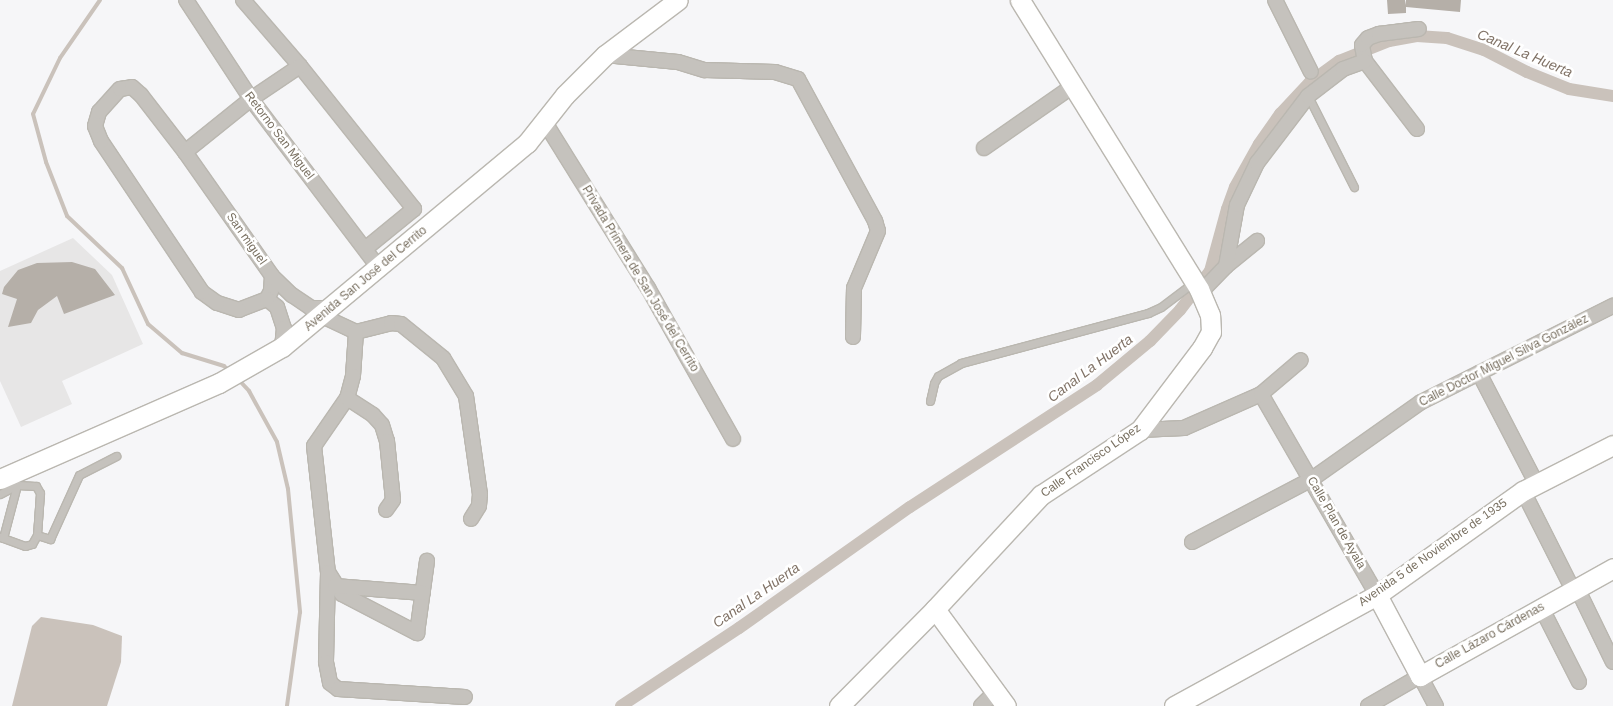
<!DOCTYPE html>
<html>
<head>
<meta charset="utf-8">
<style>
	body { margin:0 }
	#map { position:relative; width:1613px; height:706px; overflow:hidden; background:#f6f6f8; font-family:Arial,sans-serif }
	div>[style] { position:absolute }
	.built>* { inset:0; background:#e7e6e6 }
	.water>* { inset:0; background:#cac2bb }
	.stream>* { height:4px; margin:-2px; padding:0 2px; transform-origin:2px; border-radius:2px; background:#cac2bb }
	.canal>* { height:12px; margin:-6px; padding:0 6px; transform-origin:6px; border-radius:6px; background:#cac2bb }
	.building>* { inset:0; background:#b5afa8 }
	.roads { filter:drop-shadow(1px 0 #bab7b0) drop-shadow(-1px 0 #bab7b0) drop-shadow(0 1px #bab7b0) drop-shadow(0 -1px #bab7b0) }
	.lane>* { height:7px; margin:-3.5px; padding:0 3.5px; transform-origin:3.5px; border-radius:3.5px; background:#c5c2bd }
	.street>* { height:14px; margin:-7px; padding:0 7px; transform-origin:7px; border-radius:7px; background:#c5c2bd }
	.secondary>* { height:19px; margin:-9.5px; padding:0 9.5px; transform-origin:9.5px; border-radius:9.5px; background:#fff }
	span { translate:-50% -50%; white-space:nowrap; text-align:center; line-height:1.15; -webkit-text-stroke:5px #fff; paint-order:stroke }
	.street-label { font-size:12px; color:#797061 }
	.water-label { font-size:14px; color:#807266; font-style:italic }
</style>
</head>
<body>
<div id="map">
	<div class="built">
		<i style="clip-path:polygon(73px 238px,112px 275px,143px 344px,62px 381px,72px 404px,21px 427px,0 381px,0 271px)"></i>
	</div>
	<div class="water">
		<i style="clip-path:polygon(41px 617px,93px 625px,122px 636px,121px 662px,107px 706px,12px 706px,32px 626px)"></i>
	</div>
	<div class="stream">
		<i style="left:100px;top:0;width:70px;rotate:124.6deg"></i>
		<i style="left:60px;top:58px;width:62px;rotate:115.7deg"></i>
		<i style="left:33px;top:114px;width:50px;rotate:74.8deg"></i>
		<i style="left:46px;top:162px;width:58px;rotate:68.7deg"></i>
		<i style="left:67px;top:216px;width:76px;rotate:43.4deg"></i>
		<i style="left:122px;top:268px;width:62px;rotate:65.1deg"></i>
		<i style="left:148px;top:324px;width:45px;rotate:40.5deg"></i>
		<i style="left:182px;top:353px;width:44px;rotate:17.2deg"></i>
		<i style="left:224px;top:366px;width:8px;rotate:45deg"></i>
		<i style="left:237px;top:378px;width:18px;rotate:47deg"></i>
		<i style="left:249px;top:391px;width:58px;rotate:61.2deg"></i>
		<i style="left:277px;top:442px;width:48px;rotate:76.8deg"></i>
		<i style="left:288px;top:489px;width:124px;rotate:84.4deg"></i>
		<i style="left:300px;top:612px;width:95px;rotate:97.9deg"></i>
	</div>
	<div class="canal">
		<i style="left:621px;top:706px;width:141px;rotate:-33.5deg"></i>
		<i style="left:739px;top:628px;width:209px;rotate:-35.3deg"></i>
		<i style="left:910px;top:507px;width:223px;rotate:-33.1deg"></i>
		<i style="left:1097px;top:385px;width:69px;rotate:-39.7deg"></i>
		<i style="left:1150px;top:341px;width:43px;rotate:-45.9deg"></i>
		<i style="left:1180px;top:310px;width:49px;rotate:-52.4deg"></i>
		<i style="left:1210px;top:271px;width:64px;rotate:-74.7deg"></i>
		<i style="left:1227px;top:209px;width:23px;rotate:-70deg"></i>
		<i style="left:1235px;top:187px;width:49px;rotate:-60.8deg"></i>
		<i style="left:1259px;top:144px;width:37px;rotate:-55deg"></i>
		<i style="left:1280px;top:114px;width:44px;rotate:-46.8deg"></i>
		<i style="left:1310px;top:82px;width:36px;rotate:-36deg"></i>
		<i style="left:1339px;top:61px;width:54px;rotate:-21.8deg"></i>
		<i style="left:1389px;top:41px;width:28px;rotate:-10deg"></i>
		<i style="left:1417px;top:36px;width:30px;rotate:4deg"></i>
		<i style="left:1447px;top:38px;width:39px;rotate:18deg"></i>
		<i style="left:1484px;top:50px;width:48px;rotate:27.1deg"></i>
		<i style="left:1527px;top:72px;width:45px;rotate:22deg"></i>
		<i style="left:1569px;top:89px;width:45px;rotate:9deg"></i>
	</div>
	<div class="building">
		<i style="clip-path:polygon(1387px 0,1405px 0,1406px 5px,1406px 0,1461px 0,1460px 12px,1406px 7px,1406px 13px,1388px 14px)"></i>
		<i style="clip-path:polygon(72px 262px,95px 269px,115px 295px,64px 314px,57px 296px,38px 310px,31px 323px,8px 327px,17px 299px,2px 294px,4px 287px,18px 270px,37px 263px)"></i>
	</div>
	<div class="roads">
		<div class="lane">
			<i style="left:1308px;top:96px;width:102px;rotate:63.2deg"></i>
			<i style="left:930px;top:401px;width:18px;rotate:-77deg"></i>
			<i style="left:934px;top:383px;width:8px;rotate:-60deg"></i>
			<i style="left:938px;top:376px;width:26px;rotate:-29deg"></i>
			<i style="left:961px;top:363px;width:194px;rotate:-15deg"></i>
			<i style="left:1148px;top:313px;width:14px;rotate:-25deg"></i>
			<i style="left:1161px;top:307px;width:41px;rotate:-37.1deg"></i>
			<i style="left:0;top:494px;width:19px;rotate:-28deg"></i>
			<i style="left:17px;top:485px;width:19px;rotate:3deg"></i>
			<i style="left:36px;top:486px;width:8px;rotate:60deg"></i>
			<i style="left:40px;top:493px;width:42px;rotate:94.1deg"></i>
			<i style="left:37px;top:535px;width:10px;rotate:119deg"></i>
			<i style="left:32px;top:544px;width:7px;rotate:164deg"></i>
			<i style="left:25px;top:546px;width:27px;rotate:-160deg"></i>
			<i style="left:37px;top:535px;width:14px;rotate:17deg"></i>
			<i style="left:50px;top:539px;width:70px;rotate:-65.6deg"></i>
			<i style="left:79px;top:475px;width:42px;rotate:-27.2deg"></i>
			<i style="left:3px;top:538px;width:55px;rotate:-75.2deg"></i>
		</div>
		<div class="street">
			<i style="left:186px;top:0;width:118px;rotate:56.7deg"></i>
			<i style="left:251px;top:99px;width:212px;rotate:52.9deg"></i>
			<i style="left:243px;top:0;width:87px;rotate:49.2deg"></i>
			<i style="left:300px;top:66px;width:183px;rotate:51.4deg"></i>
			<i style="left:414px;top:209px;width:63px;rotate:140.8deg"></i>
			<i style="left:1275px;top:0;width:80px;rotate:63.4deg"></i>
			<i style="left:605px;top:55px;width:73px;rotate:5.5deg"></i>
			<i style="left:678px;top:62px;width:28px;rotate:17deg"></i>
			<i style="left:705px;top:70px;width:70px;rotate:1.6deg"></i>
			<i style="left:775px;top:72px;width:24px;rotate:17deg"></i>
			<i style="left:798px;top:79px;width:162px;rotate:61.5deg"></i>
			<i style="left:875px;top:221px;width:10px;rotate:73deg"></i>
			<i style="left:878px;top:231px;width:62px;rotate:112.8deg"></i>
			<i style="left:854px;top:288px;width:49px;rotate:91.2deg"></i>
			<i style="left:544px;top:121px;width:197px;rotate:58.1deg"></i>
			<i style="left:648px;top:288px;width:173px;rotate:60.6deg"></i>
			<i style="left:1417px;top:129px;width:86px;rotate:-127.4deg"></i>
			<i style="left:1365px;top:61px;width:16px;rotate:-101deg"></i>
			<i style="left:1362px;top:45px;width:9px;rotate:-49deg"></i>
			<i style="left:1368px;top:38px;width:12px;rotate:-20deg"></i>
			<i style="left:1379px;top:34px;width:40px;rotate:-7.1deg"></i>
			<i style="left:984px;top:148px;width:108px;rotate:-34.9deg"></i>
			<i style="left:185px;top:152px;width:85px;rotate:-38.8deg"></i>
			<i style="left:251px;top:99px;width:59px;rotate:-34deg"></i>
			<i style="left:1226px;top:266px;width:40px;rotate:-39deg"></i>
			<i style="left:272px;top:276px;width:15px;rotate:94deg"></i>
			<i style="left:271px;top:291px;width:9px;rotate:117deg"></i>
			<i style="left:267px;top:299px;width:30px;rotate:159deg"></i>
			<i style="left:239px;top:310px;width:23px;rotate:-162deg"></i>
			<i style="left:217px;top:303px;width:19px;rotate:-144deg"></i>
			<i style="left:202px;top:292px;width:182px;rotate:-123.8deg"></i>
			<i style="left:101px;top:141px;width:16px;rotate:-112deg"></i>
			<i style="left:95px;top:126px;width:15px;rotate:-74deg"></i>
			<i style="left:99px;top:112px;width:31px;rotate:-48deg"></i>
			<i style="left:120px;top:89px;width:12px;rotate:-9deg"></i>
			<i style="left:132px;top:87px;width:12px;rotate:42deg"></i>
			<i style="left:141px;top:95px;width:72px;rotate:52.3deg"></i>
			<i style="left:185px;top:152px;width:151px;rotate:54.9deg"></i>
			<i style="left:272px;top:276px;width:28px;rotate:44deg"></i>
			<i style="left:292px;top:295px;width:23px;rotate:34deg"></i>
			<i style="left:311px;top:308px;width:20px"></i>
			<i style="left:1201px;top:292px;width:36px;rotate:-46deg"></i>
			<i style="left:1226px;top:266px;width:62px;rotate:-79.8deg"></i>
			<i style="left:1237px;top:205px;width:47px;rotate:-64.5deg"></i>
			<i style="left:1257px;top:163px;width:84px;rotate:-52.7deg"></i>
			<i style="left:1308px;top:96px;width:44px;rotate:-37.6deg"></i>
			<i style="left:1343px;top:69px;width:23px;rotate:-20deg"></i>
			<i style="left:267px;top:299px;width:13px;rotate:39deg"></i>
			<i style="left:277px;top:307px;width:22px;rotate:72deg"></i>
			<i style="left:284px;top:328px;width:19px;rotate:96deg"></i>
			<i style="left:322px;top:316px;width:38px;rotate:25deg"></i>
			<i style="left:356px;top:332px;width:36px;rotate:-14deg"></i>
			<i style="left:391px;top:323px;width:10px;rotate:6deg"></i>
			<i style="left:401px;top:324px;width:54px;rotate:39deg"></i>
			<i style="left:443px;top:358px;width:44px;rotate:58.8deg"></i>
			<i style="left:466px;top:396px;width:99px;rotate:81.9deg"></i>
			<i style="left:480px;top:494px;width:12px;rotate:95deg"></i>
			<i style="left:479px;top:506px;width:15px;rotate:122deg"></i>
			<i style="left:356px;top:332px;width:44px;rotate:93.9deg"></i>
			<i style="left:353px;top:376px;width:23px;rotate:105deg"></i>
			<i style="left:347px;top:398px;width:58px;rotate:124.5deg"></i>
			<i style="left:314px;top:446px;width:127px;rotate:83.7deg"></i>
			<i style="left:328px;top:572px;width:26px;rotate:58deg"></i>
			<i style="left:342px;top:594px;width:85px;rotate:27.5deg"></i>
			<i style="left:417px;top:633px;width:73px;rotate:-82.1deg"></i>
			<i style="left:1479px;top:373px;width:124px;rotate:62.6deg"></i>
			<i style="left:1261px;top:394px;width:232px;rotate:60deg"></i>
			<i style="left:347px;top:398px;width:31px;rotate:33deg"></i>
			<i style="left:373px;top:415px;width:13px;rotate:48deg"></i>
			<i style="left:382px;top:425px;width:17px;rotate:73deg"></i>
			<i style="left:387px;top:441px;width:59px;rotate:84.2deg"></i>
			<i style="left:393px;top:500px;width:12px;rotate:125deg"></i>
			<i style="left:1140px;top:430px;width:44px;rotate:-2.6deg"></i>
			<i style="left:1184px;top:428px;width:84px;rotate:-23.8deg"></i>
			<i style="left:1261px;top:394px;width:52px;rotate:-40.4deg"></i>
			<i style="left:1523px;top:491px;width:111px;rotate:63.2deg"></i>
			<i style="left:1192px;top:542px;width:136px;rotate:-27.7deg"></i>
			<i style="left:1312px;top:479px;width:133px;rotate:-35.2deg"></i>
			<i style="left:1421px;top:402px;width:215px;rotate:-26.6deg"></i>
			<i style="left:328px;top:573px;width:89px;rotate:91.3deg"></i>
			<i style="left:326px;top:662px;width:21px;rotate:79deg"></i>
			<i style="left:330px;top:683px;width:10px;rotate:37deg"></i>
			<i style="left:338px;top:689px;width:127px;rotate:3.6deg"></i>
			<i style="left:335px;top:586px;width:88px;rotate:4.5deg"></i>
			<i style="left:1577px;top:588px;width:82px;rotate:64.1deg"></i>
			<i style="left:1541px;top:607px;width:84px;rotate:63.1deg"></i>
			<i style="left:981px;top:706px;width:20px;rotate:-45deg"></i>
			<i style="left:1368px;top:706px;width:60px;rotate:-30deg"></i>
			<i style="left:1420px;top:676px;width:34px;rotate:62deg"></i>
		</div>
		<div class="secondary">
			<i style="left:0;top:479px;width:239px;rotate:-23.7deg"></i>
			<i style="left:219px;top:383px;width:73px;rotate:-29.7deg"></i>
			<i style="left:282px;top:347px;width:319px;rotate:-39.8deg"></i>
			<i style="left:527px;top:143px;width:61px;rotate:-51.6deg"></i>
			<i style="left:565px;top:95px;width:57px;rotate:-45deg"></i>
			<i style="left:605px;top:55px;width:91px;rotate:-37deg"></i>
			<i style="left:1377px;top:595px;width:92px;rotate:62deg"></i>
			<i style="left:1420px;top:676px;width:221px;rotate:-29.2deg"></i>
			<i style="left:935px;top:609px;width:120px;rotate:53.8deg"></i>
			<i style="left:839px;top:706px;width:136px;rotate:-45.3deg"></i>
			<i style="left:935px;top:609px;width:156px;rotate:-47.1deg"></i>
			<i style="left:1041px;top:495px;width:118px;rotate:-33.3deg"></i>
			<i style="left:1140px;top:430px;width:103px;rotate:-52.9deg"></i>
			<i style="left:1202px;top:348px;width:18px;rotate:-61deg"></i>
			<i style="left:1211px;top:332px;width:17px;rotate:-93deg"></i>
			<i style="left:1210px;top:315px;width:28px;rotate:-113deg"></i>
			<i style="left:1199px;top:289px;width:340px;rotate:-121.8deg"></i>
			<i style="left:1174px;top:706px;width:231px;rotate:-28.7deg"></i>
			<i style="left:1377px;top:595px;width:179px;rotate:-35.5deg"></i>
			<i style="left:1523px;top:491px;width:101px;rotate:-27.1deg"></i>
		</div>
	</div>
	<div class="street-label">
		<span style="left:279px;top:136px;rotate:53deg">Retorno San Miguel</span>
		<span style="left:246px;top:239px;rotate:55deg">San miguel</span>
		<span style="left:366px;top:279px;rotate:-40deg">Avenida San José del Cerrito</span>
		<span style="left:640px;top:279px;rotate:59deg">Privada Primera de San José del Cerrito</span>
		<span style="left:1504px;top:361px;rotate:-27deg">Calle Doctor Miguel Silva González</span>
		<span style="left:1091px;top:461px;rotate:-35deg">Calle Francisco López</span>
		<span style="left:1336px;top:523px;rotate:60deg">Calle Plan de Ayala</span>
		<span style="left:1433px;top:553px;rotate:-35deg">Avenida 5 de Noviembre de 1935</span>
		<span style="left:1490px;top:636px;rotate:-29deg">Calle Lázaro Cárdenas</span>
	</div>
	<div class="water-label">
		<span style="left:1525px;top:53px;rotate:23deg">Canal La Huerta</span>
		<span style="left:1090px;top:368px;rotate:-37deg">Canal La Huerta</span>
		<span style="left:756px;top:595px;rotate:-35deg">Canal La Huerta</span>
	</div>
</div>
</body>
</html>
